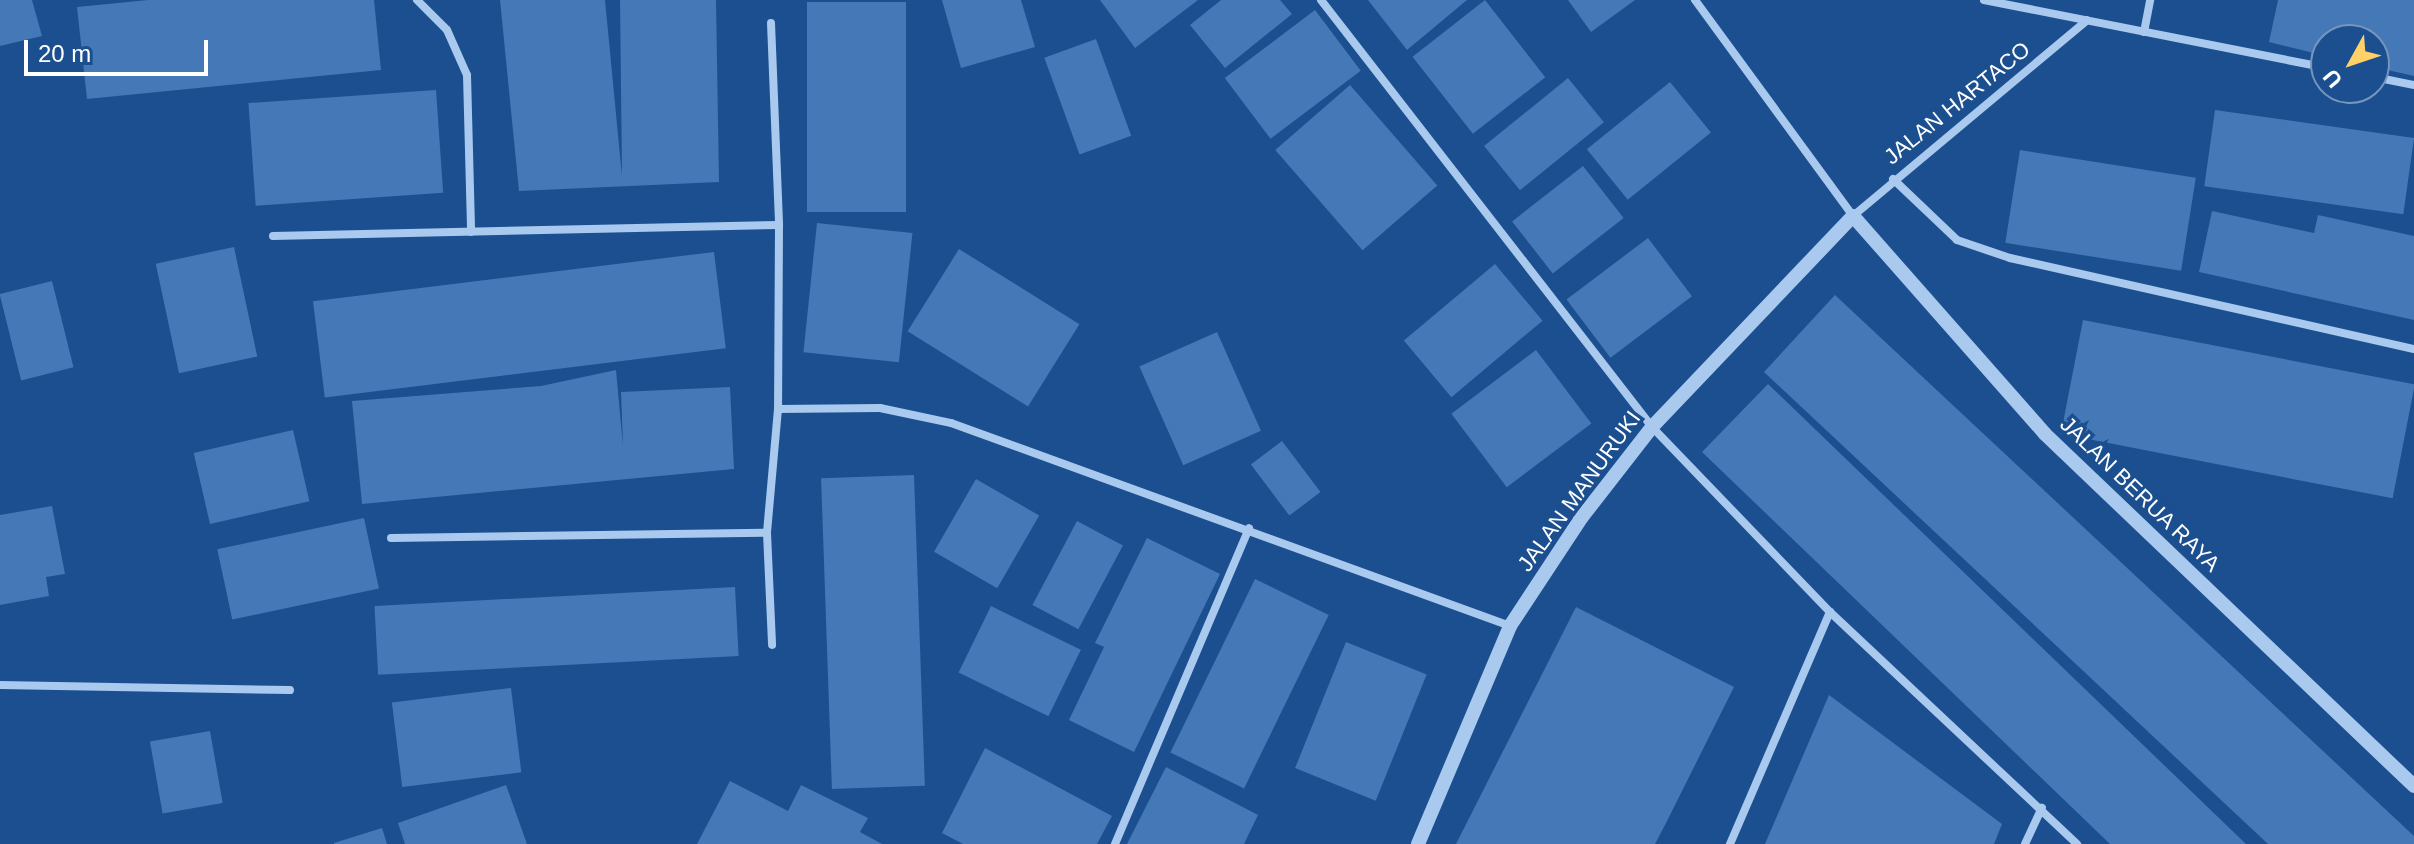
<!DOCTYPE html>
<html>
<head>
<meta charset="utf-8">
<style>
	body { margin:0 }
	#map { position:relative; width:2414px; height:844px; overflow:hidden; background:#1b4f8f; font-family:Arial,sans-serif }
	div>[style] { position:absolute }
	.building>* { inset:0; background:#4478b7; transform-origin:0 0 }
	.minor>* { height:8px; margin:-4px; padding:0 4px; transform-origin:4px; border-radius:4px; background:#a9c9ee }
	.tertiary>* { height:14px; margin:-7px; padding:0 7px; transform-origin:7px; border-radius:7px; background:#a9c9ee }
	span { translate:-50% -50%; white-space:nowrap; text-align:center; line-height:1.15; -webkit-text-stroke:7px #1b4f8f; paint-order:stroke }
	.street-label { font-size:22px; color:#fff }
	.north { position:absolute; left:2310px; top:24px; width:80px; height:80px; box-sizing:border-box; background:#1b4f8f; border:2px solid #7695bc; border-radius:50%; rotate:230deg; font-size:22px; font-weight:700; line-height:32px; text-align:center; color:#fff }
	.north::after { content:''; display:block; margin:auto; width:28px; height:36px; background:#ffd166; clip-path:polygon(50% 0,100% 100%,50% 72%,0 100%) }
	.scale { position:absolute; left:24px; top:40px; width:184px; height:36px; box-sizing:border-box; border:4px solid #fff; border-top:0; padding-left:10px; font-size:24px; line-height:28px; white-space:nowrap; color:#fff; -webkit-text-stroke:6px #1b4f8f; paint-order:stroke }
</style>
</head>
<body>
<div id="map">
	<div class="building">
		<i style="clip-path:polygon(0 0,32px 0,42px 36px,0 46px)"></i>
		<i style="clip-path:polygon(148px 0,374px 0,381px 70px,87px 99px,77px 7px)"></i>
		<i style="clip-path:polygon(500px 0,605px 0,622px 176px,620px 0,716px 0,719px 182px,519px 191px)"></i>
		<i style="clip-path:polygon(942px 0,1021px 0,1035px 47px,961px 68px)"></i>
		<i style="clip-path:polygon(1100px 0,1198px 0,1135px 48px)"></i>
		<i style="clip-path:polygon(1221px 0,1280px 0,1292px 14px,1225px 68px,1190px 25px)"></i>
		<i style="clip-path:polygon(1368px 0,1467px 0,1407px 50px)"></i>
		<i style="left:1485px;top:0;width:98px;height:92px;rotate:52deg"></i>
		<i style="clip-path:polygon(1568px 0,1635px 0,1591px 32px)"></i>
		<i style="clip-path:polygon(2278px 0,2414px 0,2414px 76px,2374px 67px,2374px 40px,2326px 40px,2326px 56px,2269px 42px)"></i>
		<i style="left:807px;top:2px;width:99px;height:210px"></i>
		<i style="left:1315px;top:10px;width:76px;height:113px;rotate:53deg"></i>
		<i style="left:1096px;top:39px;width:103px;height:55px;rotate:70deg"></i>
		<i style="left:1568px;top:78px;width:57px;height:108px;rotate:51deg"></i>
		<i style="left:1670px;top:82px;width:65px;height:107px;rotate:51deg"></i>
		<i style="left:1350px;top:85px;width:133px;height:99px;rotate:49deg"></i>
		<i style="left:436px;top:90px;width:103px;height:188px;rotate:86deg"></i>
		<i style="left:2215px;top:110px;width:201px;height:77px;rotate:8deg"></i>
		<i style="left:2020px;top:150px;width:178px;height:94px;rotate:9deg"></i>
		<i style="left:1583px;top:166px;width:66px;height:90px;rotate:52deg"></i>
		<i style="clip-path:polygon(2212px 211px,2314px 233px,2318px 215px,2414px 236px,2414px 320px,2199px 272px)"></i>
		<i style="left:817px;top:223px;width:96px;height:130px;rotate:6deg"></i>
		<i style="left:1648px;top:238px;width:73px;height:102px;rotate:53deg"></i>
		<i style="left:234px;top:247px;width:112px;height:80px;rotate:78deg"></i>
		<i style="left:959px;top:249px;width:142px;height:97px;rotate:32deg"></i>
		<i style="left:714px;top:252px;width:97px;height:404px;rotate:83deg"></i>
		<i style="left:1495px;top:264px;width:74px;height:119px;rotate:50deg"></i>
		<i style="left:52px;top:281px;width:89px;height:54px;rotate:76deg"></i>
		<i style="clip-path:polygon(1835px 295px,2414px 836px,2414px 844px,2268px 844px,1764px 372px)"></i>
		<i style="left:2083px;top:320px;width:338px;height:116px;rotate:11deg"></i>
		<i style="left:1217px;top:332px;width:108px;height:85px;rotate:66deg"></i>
		<i style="left:1536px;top:350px;width:92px;height:106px;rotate:53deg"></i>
		<i style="clip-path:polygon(616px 370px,623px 446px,621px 392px,730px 387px,734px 469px,362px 504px,352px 401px,541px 386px)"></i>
		<i style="clip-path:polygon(1768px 384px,1978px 586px,2246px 844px,2110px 844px,1702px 452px)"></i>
		<i style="left:293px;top:430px;width:73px;height:102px;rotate:77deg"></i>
		<i style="left:1282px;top:441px;width:64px;height:39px;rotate:53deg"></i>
		<i style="left:914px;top:475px;width:311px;height:93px;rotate:88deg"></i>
		<i style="left:976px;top:479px;width:73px;height:84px;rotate:30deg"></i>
		<i style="clip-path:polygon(52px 506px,65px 574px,46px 577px,49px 596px,0 605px,0 515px)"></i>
		<i style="left:364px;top:518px;width:72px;height:150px;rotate:78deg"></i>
		<i style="left:1077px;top:521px;width:52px;height:95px;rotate:28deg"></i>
		<i style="clip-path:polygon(1147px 538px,1220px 574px,1134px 752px,1069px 720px,1104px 647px,1095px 643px)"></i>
		<i style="left:1255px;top:579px;width:82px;height:193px;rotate:26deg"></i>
		<i style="left:735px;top:587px;width:69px;height:361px;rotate:87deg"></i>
		<i style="left:991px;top:606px;width:100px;height:74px;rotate:26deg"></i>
		<i style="clip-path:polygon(1576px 607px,1734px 687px,1666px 823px,1655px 844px,1456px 844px)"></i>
		<i style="left:1346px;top:642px;width:87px;height:136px;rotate:22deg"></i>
		<i style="left:511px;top:688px;width:85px;height:120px;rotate:83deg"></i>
		<i style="clip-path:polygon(1829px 695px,2002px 824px,1994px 844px,1765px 844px)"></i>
		<i style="left:210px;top:731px;width:73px;height:61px;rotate:80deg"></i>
		<i style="clip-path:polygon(985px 748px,1112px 816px,1097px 844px,963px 844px,942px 833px)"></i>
		<i style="clip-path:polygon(1166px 767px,1258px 815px,1244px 844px,1127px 844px)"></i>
		<i style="clip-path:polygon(730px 781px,788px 811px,801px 785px,868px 818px,860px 832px,882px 844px,697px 844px)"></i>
		<i style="clip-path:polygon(506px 785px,527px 844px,405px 844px,398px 823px)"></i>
		<i style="clip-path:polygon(382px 828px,387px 844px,334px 844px,334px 843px)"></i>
	</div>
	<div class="minor">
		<i style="left:417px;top:0;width:42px;rotate:45deg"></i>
		<i style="left:447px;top:30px;width:49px;rotate:66deg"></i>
		<i style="left:467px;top:75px;width:157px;rotate:88.5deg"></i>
		<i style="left:1321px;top:0;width:540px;rotate:52.22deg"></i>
		<i style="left:1652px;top:427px;width:257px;rotate:46.1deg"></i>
		<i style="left:1830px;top:612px;width:339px;rotate:43.2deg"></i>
		<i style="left:1695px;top:0;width:268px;rotate:53.8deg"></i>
		<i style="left:1853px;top:216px;width:305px;rotate:-39.9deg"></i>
		<i style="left:1984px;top:0;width:349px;rotate:11.2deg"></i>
		<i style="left:771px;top:23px;width:202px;rotate:87.7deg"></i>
		<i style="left:779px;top:225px;width:184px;rotate:90.3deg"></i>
		<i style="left:778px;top:409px;width:124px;rotate:95.1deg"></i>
		<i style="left:767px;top:533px;width:112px;rotate:87.4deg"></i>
		<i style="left:2144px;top:32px;width:33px;rotate:-79deg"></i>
		<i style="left:2374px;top:77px;width:41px;rotate:11.3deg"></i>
		<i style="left:1893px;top:179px;width:88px;rotate:43.6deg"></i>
		<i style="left:1957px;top:240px;width:56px;rotate:18.8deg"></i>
		<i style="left:2010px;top:258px;width:414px;rotate:12.7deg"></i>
		<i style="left:273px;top:236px;width:506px;rotate:-1.25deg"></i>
		<i style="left:778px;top:409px;width:102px;rotate:-0.6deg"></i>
		<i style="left:880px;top:408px;width:73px;rotate:11.9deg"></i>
		<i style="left:951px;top:423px;width:595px;rotate:19.96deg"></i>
		<i style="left:391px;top:538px;width:376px;rotate:-0.8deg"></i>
		<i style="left:0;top:685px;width:290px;rotate:1deg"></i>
		<i style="left:1115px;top:844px;width:343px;rotate:-67deg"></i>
		<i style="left:1730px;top:844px;width:253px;rotate:-66.7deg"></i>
		<i style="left:2025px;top:844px;width:40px;rotate:-65deg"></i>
	</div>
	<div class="tertiary">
		<i style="left:1418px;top:844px;width:237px;rotate:-67.1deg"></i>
		<i style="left:1510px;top:626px;width:131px;rotate:-56.6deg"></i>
		<i style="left:1582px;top:517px;width:114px;rotate:-52.1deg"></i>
		<i style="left:1652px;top:427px;width:291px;rotate:-46.4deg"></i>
		<i style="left:1853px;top:216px;width:290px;rotate:48.6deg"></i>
		<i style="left:2045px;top:434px;width:510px;rotate:43.65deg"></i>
	</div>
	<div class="street-label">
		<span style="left:1957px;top:103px;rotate:-39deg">JALAN HARTACO</span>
		<span style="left:1579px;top:491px;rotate:-54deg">JALAN MANURUKI</span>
		<span style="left:2140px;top:494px;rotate:44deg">JALAN BERUA RAYA</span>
	</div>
	<div class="north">U</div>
	<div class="scale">20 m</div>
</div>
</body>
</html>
